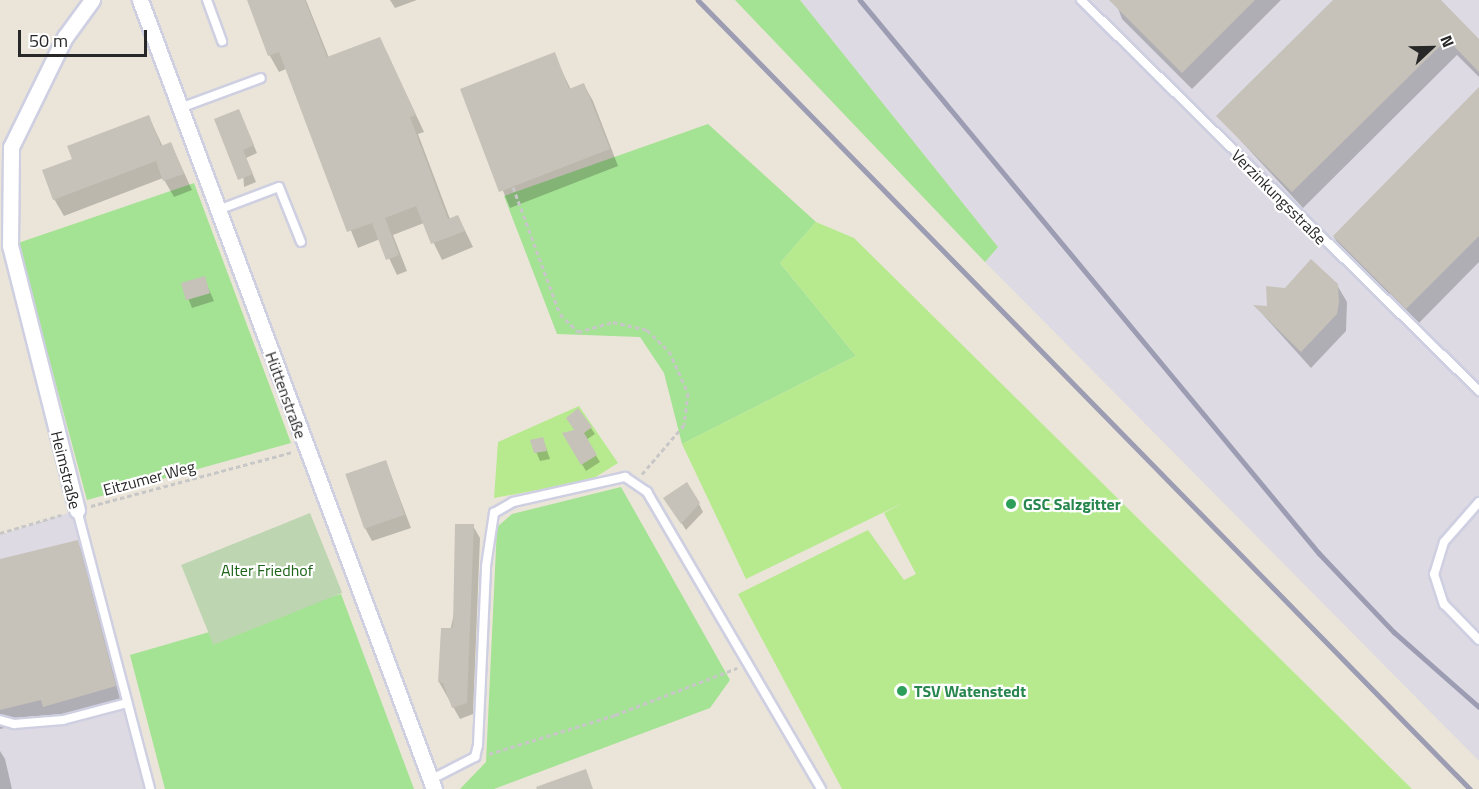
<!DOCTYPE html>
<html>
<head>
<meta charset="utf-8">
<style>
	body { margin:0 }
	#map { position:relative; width:1479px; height:789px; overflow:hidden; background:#ebe5d9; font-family:"Titillium Web",sans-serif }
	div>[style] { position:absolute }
	.industrial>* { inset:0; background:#dddae3 }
	.green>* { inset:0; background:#a4e294 }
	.cemetery>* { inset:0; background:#bdd5b0; transform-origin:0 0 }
	.pitch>* { inset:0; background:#b7ea8f }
	.shadow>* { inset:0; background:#0003 }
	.building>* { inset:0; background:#c6c2b9; transform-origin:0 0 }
	.path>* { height:3px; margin-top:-1.5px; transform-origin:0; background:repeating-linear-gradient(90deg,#c7c7c7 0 4.5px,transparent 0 7.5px) }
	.roads { filter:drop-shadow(2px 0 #cecfe1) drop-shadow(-2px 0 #cecfe1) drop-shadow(0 2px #cecfe1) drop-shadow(0 -2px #cecfe1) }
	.service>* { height:8px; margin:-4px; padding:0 4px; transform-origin:4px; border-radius:4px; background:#fff }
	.minor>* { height:15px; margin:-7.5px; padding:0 7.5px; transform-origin:7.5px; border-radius:7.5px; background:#fff }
	.rail>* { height:4.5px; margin:-2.25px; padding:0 2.25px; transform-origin:2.25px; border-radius:2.25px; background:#9c9cb3 }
	.dots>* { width:16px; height:16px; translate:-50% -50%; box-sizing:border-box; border:3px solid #fff; border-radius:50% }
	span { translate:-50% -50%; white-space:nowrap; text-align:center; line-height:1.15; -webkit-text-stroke:4.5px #fff; paint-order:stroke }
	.street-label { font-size:16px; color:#282828 }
	.leisure-label { font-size:16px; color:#27864d; font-weight:700 }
	.left { translate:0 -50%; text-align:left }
	.park-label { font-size:16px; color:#1e6418 }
	.north { position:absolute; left:1401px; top:18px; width:60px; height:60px; -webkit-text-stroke:4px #fff; paint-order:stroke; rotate:68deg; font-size:16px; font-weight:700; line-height:24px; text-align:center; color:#282828 }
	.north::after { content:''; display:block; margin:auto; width:21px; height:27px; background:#282828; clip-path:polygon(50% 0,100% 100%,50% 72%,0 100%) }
	.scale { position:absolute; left:18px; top:30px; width:129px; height:27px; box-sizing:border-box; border:3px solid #282828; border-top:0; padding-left:8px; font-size:18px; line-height:21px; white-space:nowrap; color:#282828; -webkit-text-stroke:4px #fff; paint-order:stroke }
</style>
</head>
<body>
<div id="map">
	<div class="industrial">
		<i style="clip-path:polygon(800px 0,1479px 0,1479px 761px,985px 262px,998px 247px)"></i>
		<i style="clip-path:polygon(77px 510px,150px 789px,0 789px,0 535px)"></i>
	</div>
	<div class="green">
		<i style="clip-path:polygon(735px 0,800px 0,998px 247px,985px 262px)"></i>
		<i style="clip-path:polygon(708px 124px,816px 222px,780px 263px,856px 356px,682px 444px,664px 373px,640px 337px,557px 334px,504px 196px)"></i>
		<i style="clip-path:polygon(194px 183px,291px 443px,87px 500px,18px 243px)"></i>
		<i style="clip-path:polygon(621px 487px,730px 680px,710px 708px,494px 789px,460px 789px,486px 762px,497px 527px,512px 514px)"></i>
		<i style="clip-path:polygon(341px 594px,414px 789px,165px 789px,130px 655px)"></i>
	</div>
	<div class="cemetery">
		<i style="left:310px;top:513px;width:86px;height:139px;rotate:68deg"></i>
	</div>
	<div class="pitch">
		<i style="clip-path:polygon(816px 222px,854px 238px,1412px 789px,842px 789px,738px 594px,868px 530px,904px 580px,916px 574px,884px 513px,905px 502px,746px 579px,682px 444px,856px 356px,780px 263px)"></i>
		<i style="clip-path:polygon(579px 406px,618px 463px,591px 480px,494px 498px,498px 442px)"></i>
	</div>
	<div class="shadow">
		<i style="clip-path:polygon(249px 0,306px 0,329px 58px,388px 55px,424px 132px,418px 134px,450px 219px,458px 216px,473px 247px,442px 260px,424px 223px,393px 235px,407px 271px,397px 275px,380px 239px,358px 248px,286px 69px,279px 72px,270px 56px)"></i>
		<i style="clip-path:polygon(390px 0,417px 0,395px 8px)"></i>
		<i style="clip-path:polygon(1115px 0,1281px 0,1192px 89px,1122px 19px)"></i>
		<i style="clip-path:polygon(1335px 0,1438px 0,1479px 41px,1479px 77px,1457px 55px,1303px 208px,1218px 116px)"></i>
		<i style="clip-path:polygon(554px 54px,571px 90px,584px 85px,593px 101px,618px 166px,510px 208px,462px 90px)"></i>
		<i style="clip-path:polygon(1479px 90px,1479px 262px,1417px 325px,1344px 253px,1334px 237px)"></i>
		<i style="clip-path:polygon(239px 111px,257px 153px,246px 158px,256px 182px,244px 187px)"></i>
		<i style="clip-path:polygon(149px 117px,163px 147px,171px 144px,192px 190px,174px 197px,163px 178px,64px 216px,54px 199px,74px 159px)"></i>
		<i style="clip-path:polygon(204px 278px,214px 301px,192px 308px,183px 285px)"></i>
		<i style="clip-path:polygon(1337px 285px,1347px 302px,1346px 331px,1311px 368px,1256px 307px,1268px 307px,1286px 290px)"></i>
		<i style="clip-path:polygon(591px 428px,595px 434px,586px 440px,600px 462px,586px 471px,564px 434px)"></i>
		<i style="clip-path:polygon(543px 439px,550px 459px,540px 461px,532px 442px)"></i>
		<i style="clip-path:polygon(386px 462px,411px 528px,372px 541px,365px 528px)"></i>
		<i style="clip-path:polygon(699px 504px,703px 512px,686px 530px,670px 505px)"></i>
		<i style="clip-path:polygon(473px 526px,480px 538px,473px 714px,460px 719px,439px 682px)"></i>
		<i style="clip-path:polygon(77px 542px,87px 558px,124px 702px,0 729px,0 560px)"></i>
		<i style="clip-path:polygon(0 751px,5px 759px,12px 789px,0 789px)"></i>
	</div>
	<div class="building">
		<i style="clip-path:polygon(247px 0,305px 0,327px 57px,380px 37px,416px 115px,410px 117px,448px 219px,458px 215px,465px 231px,431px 244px,416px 206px,385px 218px,399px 255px,386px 260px,372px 223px,347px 232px,279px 52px,268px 56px)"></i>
		<i style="clip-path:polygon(1109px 0,1255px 0,1182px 73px)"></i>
		<i style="clip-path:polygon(1333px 0,1441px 0,1479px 39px,1479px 72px,1447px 39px,1292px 192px,1216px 116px)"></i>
		<i style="clip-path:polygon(555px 52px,569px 89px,584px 83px,610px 149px,499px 192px,460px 89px)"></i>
		<i style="clip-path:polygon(1479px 87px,1479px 236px,1406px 309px,1333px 236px)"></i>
		<i style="clip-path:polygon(239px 109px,254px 145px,243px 150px,253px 174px,238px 180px,214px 119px)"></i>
		<i style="clip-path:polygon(149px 115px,161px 146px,171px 142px,184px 174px,163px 181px,156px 161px,53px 200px,42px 170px,72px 159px,67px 146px)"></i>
		<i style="clip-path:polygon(1311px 259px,1338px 284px,1339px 302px,1337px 314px,1301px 352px,1253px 305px,1267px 306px,1266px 286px,1285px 288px)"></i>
		<i style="left:205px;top:276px;width:18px;height:25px;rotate:74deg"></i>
		<i style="clip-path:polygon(578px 408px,592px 427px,584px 433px,597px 455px,581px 465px,562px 433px,574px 430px,566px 418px)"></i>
		<i style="clip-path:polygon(543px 437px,547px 451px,534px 453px,530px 440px)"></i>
		<i style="left:386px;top:460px;width:58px;height:43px;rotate:71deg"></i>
		<i style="clip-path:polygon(687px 482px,700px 503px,681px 524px,663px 498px)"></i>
		<i style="clip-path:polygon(455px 524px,474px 524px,467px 703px,452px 708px,443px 683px,438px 682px,441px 628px,453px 628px)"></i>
		<i style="clip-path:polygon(78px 540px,116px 686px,43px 707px,41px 700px,0 710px,0 559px)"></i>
		<i style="clip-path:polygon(586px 769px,593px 789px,537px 789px,536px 787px)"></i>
	</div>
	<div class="path">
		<i style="left:513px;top:187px;width:135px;rotate:69.7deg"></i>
		<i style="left:560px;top:314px;width:25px;rotate:45deg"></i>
		<i style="left:578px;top:332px;width:36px;rotate:-16deg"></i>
		<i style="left:613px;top:322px;width:35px;rotate:13deg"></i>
		<i style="left:647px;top:330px;width:30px;rotate:44deg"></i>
		<i style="left:669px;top:351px;width:46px;rotate:65.7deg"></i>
		<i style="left:688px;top:393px;width:32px;rotate:97deg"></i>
		<i style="left:684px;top:425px;width:65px;rotate:130.6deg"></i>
		<i style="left:91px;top:506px;width:209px;rotate:-15deg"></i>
		<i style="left:0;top:533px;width:64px;rotate:-16.4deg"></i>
		<i style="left:489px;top:754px;width:132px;rotate:-17.2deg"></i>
		<i style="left:615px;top:715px;width:131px;rotate:-21.1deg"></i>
	</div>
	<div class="roads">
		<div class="service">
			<i style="left:207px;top:0;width:44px;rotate:69.9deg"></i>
			<i style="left:1081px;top:0;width:558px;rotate:44.49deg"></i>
			<i style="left:180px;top:108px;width:86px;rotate:-20.3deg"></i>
			<i style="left:218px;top:210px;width:65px;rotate:-20.7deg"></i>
			<i style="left:279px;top:187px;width:59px;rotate:68.2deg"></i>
			<i style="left:1479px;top:502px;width:53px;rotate:131.2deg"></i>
			<i style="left:1444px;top:542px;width:34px;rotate:107deg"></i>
			<i style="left:1434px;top:574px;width:32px;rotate:72deg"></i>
			<i style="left:1444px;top:604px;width:50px;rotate:45.8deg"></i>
			<i style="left:77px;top:510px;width:288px;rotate:75.3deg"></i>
			<i style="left:0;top:720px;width:15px;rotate:16deg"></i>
			<i style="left:14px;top:724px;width:49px;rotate:-4.7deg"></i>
			<i style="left:63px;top:720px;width:66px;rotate:-14.9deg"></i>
			<i style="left:430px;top:780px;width:51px;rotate:-27.1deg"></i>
			<i style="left:475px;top:757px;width:12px;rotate:-76deg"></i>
			<i style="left:478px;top:745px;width:179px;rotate:-87.4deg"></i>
			<i style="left:486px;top:566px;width:54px;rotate:-81.4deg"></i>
			<i style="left:494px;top:513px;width:22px;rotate:-30deg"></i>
			<i style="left:513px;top:502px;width:115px;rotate:-12.6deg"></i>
			<i style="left:625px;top:477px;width:27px;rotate:34deg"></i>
			<i style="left:647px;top:492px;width:344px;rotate:59.6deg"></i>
		</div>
		<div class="minor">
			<i style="left:140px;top:0;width:842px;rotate:69.56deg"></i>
			<i style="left:77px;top:510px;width:272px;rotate:-104.2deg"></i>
			<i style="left:10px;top:246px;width:99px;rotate:-89.4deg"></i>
			<i style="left:11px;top:147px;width:123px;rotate:-63.9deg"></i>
			<i style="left:65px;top:37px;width:46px;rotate:-53.9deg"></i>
		</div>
	</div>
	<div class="rail">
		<i style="left:698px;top:0;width:1104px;rotate:45.62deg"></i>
		<i style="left:860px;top:0;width:719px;rotate:50.31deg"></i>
		<i style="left:1319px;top:553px;width:109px;rotate:46.5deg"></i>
		<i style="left:1394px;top:632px;width:113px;rotate:41.4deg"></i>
	</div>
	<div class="dots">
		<i style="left:1011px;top:504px;background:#2e9e5b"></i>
		<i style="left:902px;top:691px;background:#2e9e5b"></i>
	</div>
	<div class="street-label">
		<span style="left:1279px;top:197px;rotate:45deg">Verzinkungsstraße</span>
		<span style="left:286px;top:395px;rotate:70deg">Hüttenstraße</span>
		<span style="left:66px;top:470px;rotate:76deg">Heimstraße</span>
		<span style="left:149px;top:478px;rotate:-15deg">Eitzumer Weg</span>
	</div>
	<div class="leisure-label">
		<span class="left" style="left:1023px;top:504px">GSC Salzgitter</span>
		<span class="left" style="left:914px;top:691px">TSV Watenstedt</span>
	</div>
	<div class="park-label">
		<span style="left:267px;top:570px">Alter Friedhof</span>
	</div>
	<div class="north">N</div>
	<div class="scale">50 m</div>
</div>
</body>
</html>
